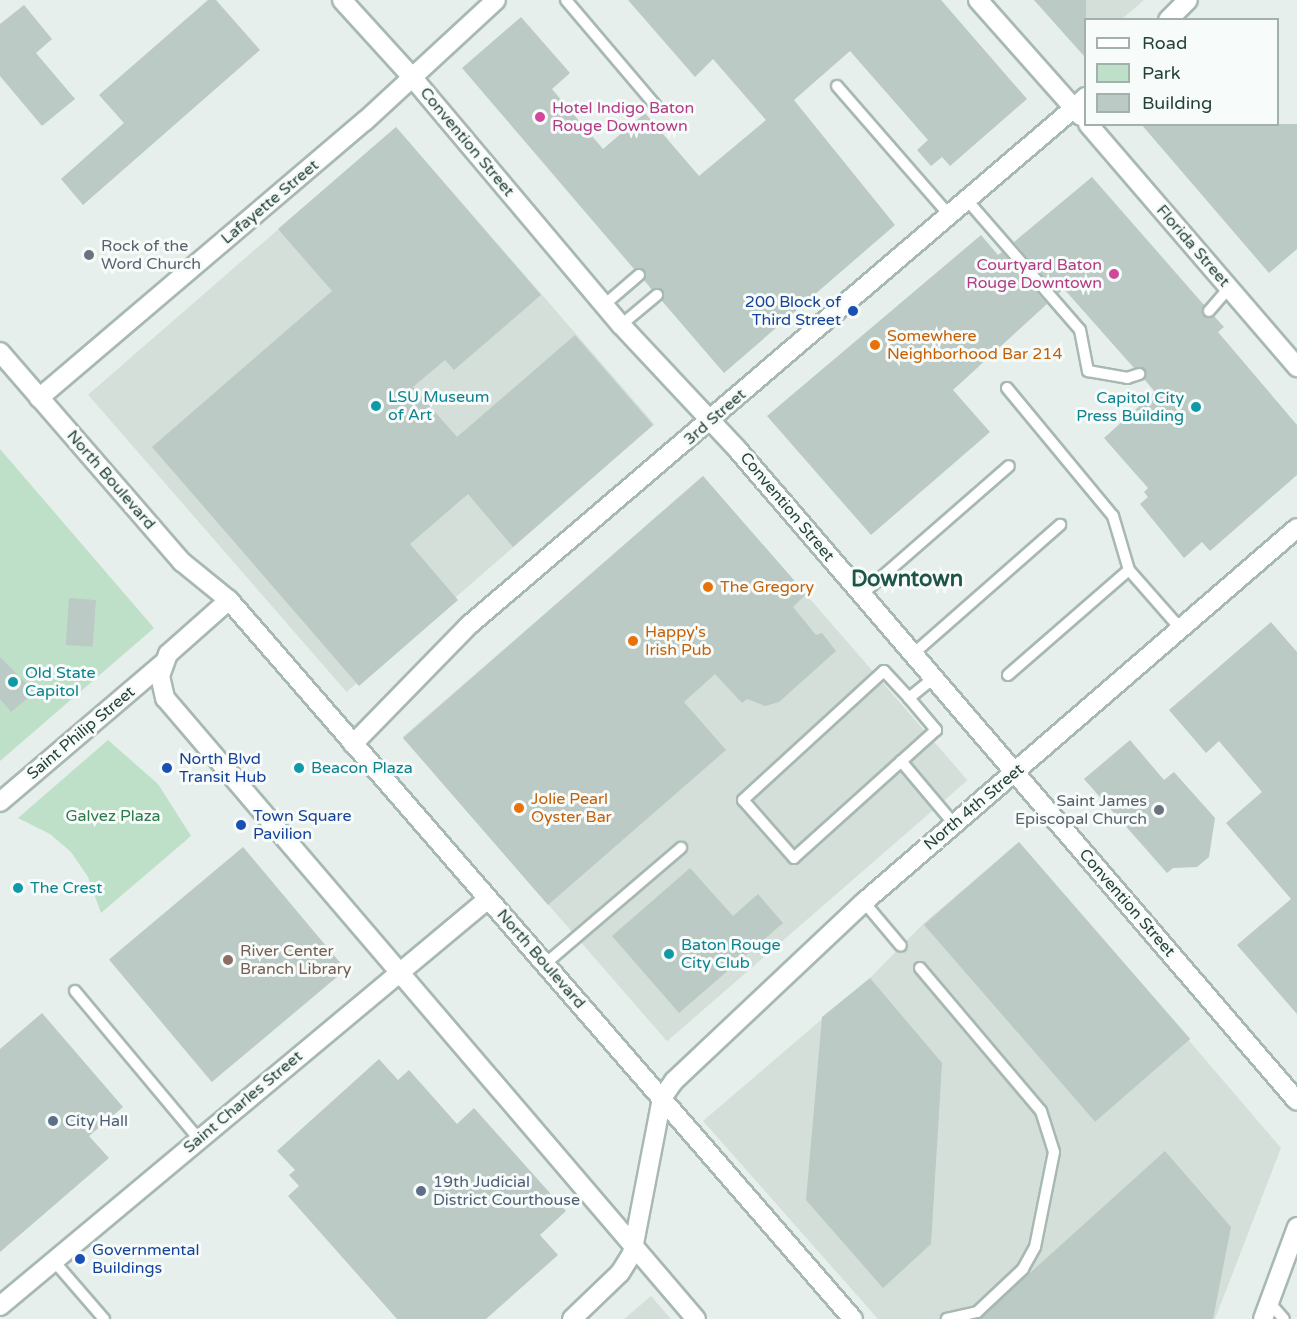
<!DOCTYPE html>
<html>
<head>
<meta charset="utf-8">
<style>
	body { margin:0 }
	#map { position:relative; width:1297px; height:1319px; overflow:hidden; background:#e6efeb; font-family:"Varela Round",sans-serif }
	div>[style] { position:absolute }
	.built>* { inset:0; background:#d4dfda; transform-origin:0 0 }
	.green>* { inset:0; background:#bfe0c8 }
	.building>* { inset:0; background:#bbcac4; transform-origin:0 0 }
	.roads { filter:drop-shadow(2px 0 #a8b8b2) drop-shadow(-2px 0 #a8b8b2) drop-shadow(0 2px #a8b8b2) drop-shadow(0 -2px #a8b8b2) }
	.lane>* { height:10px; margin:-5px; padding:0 5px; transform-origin:5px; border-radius:5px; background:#fff }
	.street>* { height:18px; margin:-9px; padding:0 9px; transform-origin:9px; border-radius:9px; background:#fff }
	.secondary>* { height:18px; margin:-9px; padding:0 9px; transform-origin:9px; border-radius:9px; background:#fff }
	.dots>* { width:16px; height:16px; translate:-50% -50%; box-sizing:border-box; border:3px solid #f7fbf9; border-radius:50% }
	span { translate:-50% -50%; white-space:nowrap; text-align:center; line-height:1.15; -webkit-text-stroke:6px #f7fbf9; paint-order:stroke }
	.hotel-label { font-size:16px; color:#b23c85 }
	.left { translate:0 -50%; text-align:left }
	.right { translate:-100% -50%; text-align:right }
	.street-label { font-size:16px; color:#24423a }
	.worship-label { font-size:16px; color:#5b616d }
	.transit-label { font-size:16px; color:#164399 }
	.food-label { font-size:16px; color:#c56008 }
	.culture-label { font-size:16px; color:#0d838f }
	.park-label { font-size:16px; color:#2d7a4b }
	.education-label { font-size:16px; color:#785e54 }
	.service-label { font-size:16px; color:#4e5e75 }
	.district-label { font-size:22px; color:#1f5548; font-weight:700 }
	.legend { position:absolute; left:1084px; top:18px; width:195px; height:108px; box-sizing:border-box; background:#f7fbf9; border:2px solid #a3b1ad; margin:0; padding:8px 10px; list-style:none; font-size:18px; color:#24423a }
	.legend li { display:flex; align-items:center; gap:12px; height:30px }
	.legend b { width:30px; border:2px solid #a3b1ad }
</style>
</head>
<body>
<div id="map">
	<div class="built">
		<i style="clip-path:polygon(1034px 0,1144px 0,1122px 19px,1086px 20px,1085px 52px,1082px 54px)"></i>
		<i style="left:396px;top:127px;width:394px;height:408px;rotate:49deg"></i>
		<i style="left:703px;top:476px;width:403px;height:398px;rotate:49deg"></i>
		<i style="clip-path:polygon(1019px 842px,1281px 1148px,1215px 1319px,878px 1319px,703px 1121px,870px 978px,923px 924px)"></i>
		<i style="clip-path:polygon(651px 1296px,671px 1319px,624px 1319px)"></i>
	</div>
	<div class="green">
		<i style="clip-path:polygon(0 449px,154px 628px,0 761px)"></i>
		<i style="clip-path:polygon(108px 740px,158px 784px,191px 836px,101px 913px,88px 877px,71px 852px,50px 834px,18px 818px)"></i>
	</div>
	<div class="building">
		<i style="clip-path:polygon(208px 0,216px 0,260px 50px,83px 205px,61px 179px,124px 123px,99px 95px)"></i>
		<i style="clip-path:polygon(628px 0,941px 0,1027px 99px,950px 166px,942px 157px,931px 166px,917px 150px,928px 140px,850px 51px,794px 100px,895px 225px,724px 373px,662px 301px,662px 290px,652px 290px,644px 280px,645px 271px,634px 269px,462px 68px,521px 17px,570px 73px,552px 89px,603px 149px,645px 113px,699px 176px,766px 120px,713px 59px,695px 77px)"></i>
		<i style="clip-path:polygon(1034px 0,1086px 0,1086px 58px)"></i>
		<i style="clip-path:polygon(24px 5px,52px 39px,36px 53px,75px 99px,42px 126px,0 76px,0 24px)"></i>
		<i style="clip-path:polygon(1141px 124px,1297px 124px,1297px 249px,1269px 273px)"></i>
		<i style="clip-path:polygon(396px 127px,541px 295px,454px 370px,445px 360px,413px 387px,457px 437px,575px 335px,653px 425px,513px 547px,468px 494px,410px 544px,458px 600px,359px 686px,152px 447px,332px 291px,278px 229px)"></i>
		<i style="clip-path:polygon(1092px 177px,1204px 305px,1204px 316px,1214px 316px,1224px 327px,1218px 332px,1297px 425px,1297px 475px,1210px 551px,1202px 542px,1184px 558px,1140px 504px,1148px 497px,1144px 492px,1148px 488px,1104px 438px,1155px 392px,1144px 379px,1146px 371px,1134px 368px,1064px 289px,1058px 294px,1014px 242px)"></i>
		<i style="clip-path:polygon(981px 235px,998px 255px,1002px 252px,1047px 304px,953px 390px,990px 432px,871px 535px,767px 416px)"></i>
		<i style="clip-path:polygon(703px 476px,806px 594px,793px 607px,816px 635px,822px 633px,836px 651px,779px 702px,765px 706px,747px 699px,742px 703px,715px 674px,684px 702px,726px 750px,548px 905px,403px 738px)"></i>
		<i style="left:69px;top:598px;width:27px;height:47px;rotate:4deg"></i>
		<i style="clip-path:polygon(1271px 622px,1297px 652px,1297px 1014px,1237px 945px,1291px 899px,1226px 823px,1262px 792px,1219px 741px,1206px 753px,1169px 710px)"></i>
		<i style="clip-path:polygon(0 657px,35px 692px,11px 712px,0 699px)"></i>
		<i style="clip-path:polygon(1130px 740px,1164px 780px,1174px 772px,1215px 818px,1209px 857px,1197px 867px,1173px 868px,1167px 873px,1084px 779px)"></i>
		<i style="left:1019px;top:842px;width:261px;height:126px;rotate:49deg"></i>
		<i style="left:243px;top:847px;width:160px;height:175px;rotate:50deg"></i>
		<i style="clip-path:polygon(690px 868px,733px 916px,758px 894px,783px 923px,679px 1013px,612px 936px)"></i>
		<i style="clip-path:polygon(870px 978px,942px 1063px,931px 1244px,883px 1288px,806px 1200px,822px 1017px)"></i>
		<i style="clip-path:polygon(42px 1013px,123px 1107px,89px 1136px,109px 1158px,0 1252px,0 1049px)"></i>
		<i style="clip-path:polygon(379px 1059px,398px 1080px,409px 1070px,457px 1124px,474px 1108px,566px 1211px,540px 1235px,558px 1255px,486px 1319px,397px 1319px,288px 1196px,299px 1186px,289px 1175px,295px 1170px,277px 1151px)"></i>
		<i style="clip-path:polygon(1165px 1151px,1231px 1227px,1213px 1319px,979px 1319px)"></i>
	</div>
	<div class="roads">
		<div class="lane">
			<i style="left:566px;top:0;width:138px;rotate:49.7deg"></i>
			<i style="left:837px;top:86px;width:171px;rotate:49deg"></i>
			<i style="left:967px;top:200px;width:172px;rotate:49deg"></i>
			<i style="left:1080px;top:330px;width:42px;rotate:79deg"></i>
			<i style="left:1088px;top:371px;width:40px;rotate:10deg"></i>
			<i style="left:1127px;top:378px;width:13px;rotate:-18deg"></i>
			<i style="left:604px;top:305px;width:46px;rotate:-40.6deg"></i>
			<i style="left:1209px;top:311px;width:30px;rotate:-49deg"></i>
			<i style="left:621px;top:325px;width:47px;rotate:-39.8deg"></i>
			<i style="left:1007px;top:388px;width:166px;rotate:50.4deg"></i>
			<i style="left:1113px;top:516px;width:56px;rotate:73.5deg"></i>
			<i style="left:1129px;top:570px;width:77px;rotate:48.7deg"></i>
			<i style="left:861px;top:595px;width:196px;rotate:-41.1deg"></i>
			<i style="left:913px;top:654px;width:196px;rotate:-41.3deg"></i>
			<i style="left:1008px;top:675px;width:160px;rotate:-41deg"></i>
			<i style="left:909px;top:698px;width:42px;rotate:49.8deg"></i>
			<i style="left:936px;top:730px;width:191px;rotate:138deg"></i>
			<i style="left:794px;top:858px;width:77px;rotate:-131.3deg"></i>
			<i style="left:743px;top:800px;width:191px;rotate:-42.5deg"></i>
			<i style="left:884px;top:671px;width:37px;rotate:47deg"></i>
			<i style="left:909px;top:698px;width:32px;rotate:-39deg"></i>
			<i style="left:901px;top:761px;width:82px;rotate:49.9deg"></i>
			<i style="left:864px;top:902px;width:57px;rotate:49.9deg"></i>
			<i style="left:545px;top:964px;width:179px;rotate:-40.5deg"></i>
			<i style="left:920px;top:968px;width:187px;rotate:49.8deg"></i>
			<i style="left:1041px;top:1111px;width:43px;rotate:72.4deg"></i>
			<i style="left:1054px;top:1152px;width:97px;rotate:101.3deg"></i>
			<i style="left:1035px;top:1247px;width:25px;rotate:119deg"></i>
			<i style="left:1023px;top:1269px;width:63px;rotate:136.9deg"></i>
			<i style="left:977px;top:1312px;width:31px;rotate:167deg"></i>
			<i style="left:75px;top:991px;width:192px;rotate:50.1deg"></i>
			<i style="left:53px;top:1260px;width:78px;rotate:49.2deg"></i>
			<i style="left:1270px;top:1303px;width:21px;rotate:49deg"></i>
		</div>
		<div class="street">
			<i style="left:342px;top:0;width:104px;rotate:47.7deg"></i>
			<i style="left:412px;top:77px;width:324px;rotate:49.9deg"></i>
			<i style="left:621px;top:325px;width:170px;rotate:46.9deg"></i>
			<i style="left:737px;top:449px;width:859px;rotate:49.34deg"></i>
			<i style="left:1168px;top:20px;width:28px;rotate:-45deg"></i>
			<i style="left:1074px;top:108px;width:16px;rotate:-43deg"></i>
			<i style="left:39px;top:398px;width:428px;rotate:-40.4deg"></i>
			<i style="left:365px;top:121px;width:178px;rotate:-42.7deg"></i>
			<i style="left:0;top:802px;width:213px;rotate:-40.4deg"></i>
			<i style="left:1263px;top:1319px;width:98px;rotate:-69.7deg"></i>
		</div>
		<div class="secondary">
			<i style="left:978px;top:0;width:155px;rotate:48.4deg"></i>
			<i style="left:1088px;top:124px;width:321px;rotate:49.3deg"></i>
			<i style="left:0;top:352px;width:278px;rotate:49.1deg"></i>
			<i style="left:182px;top:562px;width:60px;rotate:39deg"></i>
			<i style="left:229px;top:600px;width:952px;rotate:49.05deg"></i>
			<i style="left:229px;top:600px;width:81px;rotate:138.5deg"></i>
			<i style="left:168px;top:654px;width:23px;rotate:110deg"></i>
			<i style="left:160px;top:676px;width:23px;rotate:77deg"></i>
			<i style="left:165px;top:698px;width:817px;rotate:49.47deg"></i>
			<i style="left:353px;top:744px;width:165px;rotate:-45.7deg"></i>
			<i style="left:468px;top:626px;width:797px;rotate:-40.52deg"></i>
			<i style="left:0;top:1306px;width:635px;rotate:-39.83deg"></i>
			<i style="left:572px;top:1319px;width:66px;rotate:-43.8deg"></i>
			<i style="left:620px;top:1273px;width:22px;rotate:-58deg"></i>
			<i style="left:632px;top:1254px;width:159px;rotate:-79.1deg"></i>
			<i style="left:662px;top:1098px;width:21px;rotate:-55deg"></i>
			<i style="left:674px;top:1081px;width:261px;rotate:-43.3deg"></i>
			<i style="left:864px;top:902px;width:572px;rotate:-40.82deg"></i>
		</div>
	</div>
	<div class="dots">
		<i style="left:540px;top:117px;background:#d1479c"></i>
		<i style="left:89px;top:255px;background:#6b7280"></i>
		<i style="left:1114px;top:274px;background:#d1479c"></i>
		<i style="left:853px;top:311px;background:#1a4fb4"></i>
		<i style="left:875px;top:345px;background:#e8710a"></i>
		<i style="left:376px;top:406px;background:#0f9aa8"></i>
		<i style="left:1196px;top:407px;background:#0f9aa8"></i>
		<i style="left:708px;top:587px;background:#e8710a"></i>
		<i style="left:633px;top:641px;background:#e8710a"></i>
		<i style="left:13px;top:682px;background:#0f9aa8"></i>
		<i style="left:167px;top:768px;background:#1a4fb4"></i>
		<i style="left:299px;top:768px;background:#0f9aa8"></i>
		<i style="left:519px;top:808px;background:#e8710a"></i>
		<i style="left:1159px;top:810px;background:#6b7280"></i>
		<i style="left:241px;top:825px;background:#1a4fb4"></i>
		<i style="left:18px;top:888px;background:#0f9aa8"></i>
		<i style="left:669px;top:954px;background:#0f9aa8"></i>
		<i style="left:228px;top:960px;background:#8d6e63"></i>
		<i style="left:53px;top:1121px;background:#5c6f8a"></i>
		<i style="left:421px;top:1191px;background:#5c6f8a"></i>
		<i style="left:80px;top:1259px;background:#1a4fb4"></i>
	</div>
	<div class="hotel-label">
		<span class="left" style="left:552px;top:117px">Hotel Indigo Baton<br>Rouge Downtown</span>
		<span class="right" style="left:1102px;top:274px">Courtyard Baton<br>Rouge Downtown</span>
	</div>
	<div class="street-label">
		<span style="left:467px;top:142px;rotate:50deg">Convention Street</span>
		<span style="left:270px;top:202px;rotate:-40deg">Lafayette Street</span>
		<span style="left:1193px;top:246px;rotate:49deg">Florida Street</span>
		<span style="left:715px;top:417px;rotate:-41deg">3rd Street</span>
		<span style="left:111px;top:480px;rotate:49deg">North Boulevard</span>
		<span style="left:787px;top:507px;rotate:50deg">Convention Street</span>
		<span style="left:81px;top:733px;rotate:-40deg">Saint Philip Street</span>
		<span style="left:974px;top:807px;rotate:-40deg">North 4th Street</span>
		<span style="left:1127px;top:903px;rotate:49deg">Convention Street</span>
		<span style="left:541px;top:959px;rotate:49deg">North Boulevard</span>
		<span style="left:243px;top:1102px;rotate:-40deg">Saint Charles Street</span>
	</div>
	<div class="worship-label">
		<span class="left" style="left:101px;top:255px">Rock of the<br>Word Church</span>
		<span class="right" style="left:1147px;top:810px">Saint James<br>Episcopal Church</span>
	</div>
	<div class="transit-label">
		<span class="right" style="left:841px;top:311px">200 Block of<br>Third Street</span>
		<span class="left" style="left:179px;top:768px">North Blvd<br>Transit Hub</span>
		<span class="left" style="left:253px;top:825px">Town Square<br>Pavilion</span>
		<span class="left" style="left:92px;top:1259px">Governmental<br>Buildings</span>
	</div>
	<div class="food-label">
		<span class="left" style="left:887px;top:345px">Somewhere<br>Neighborhood Bar 214</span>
		<span class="left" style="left:720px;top:587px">The Gregory</span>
		<span class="left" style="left:645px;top:641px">Happy's<br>Irish Pub</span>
		<span class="left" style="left:531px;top:808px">Jolie Pearl<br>Oyster Bar</span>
	</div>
	<div class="culture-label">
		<span class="left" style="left:388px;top:406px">LSU Museum<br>of Art</span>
		<span class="right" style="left:1184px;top:407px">Capitol City<br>Press Building</span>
		<span class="left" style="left:25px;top:682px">Old State<br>Capitol</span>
		<span class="left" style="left:311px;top:768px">Beacon Plaza</span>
		<span class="left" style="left:30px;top:888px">The Crest</span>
		<span class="left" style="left:681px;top:954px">Baton Rouge<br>City Club</span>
	</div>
	<div class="park-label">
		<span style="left:113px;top:816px">Galvez Plaza</span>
	</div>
	<div class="education-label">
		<span class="left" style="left:240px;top:960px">River Center<br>Branch Library</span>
	</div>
	<div class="service-label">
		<span class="left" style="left:65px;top:1121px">City Hall</span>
		<span class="left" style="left:433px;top:1191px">19th Judicial<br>District Courthouse</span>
	</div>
	<div class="district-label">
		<span style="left:907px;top:580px">Downtown</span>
	</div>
	<ul class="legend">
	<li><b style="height:8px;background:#fff"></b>Road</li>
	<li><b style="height:16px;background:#bfe0c8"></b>Park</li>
	<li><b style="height:16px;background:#bbcac4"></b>Building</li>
	</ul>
</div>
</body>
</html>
